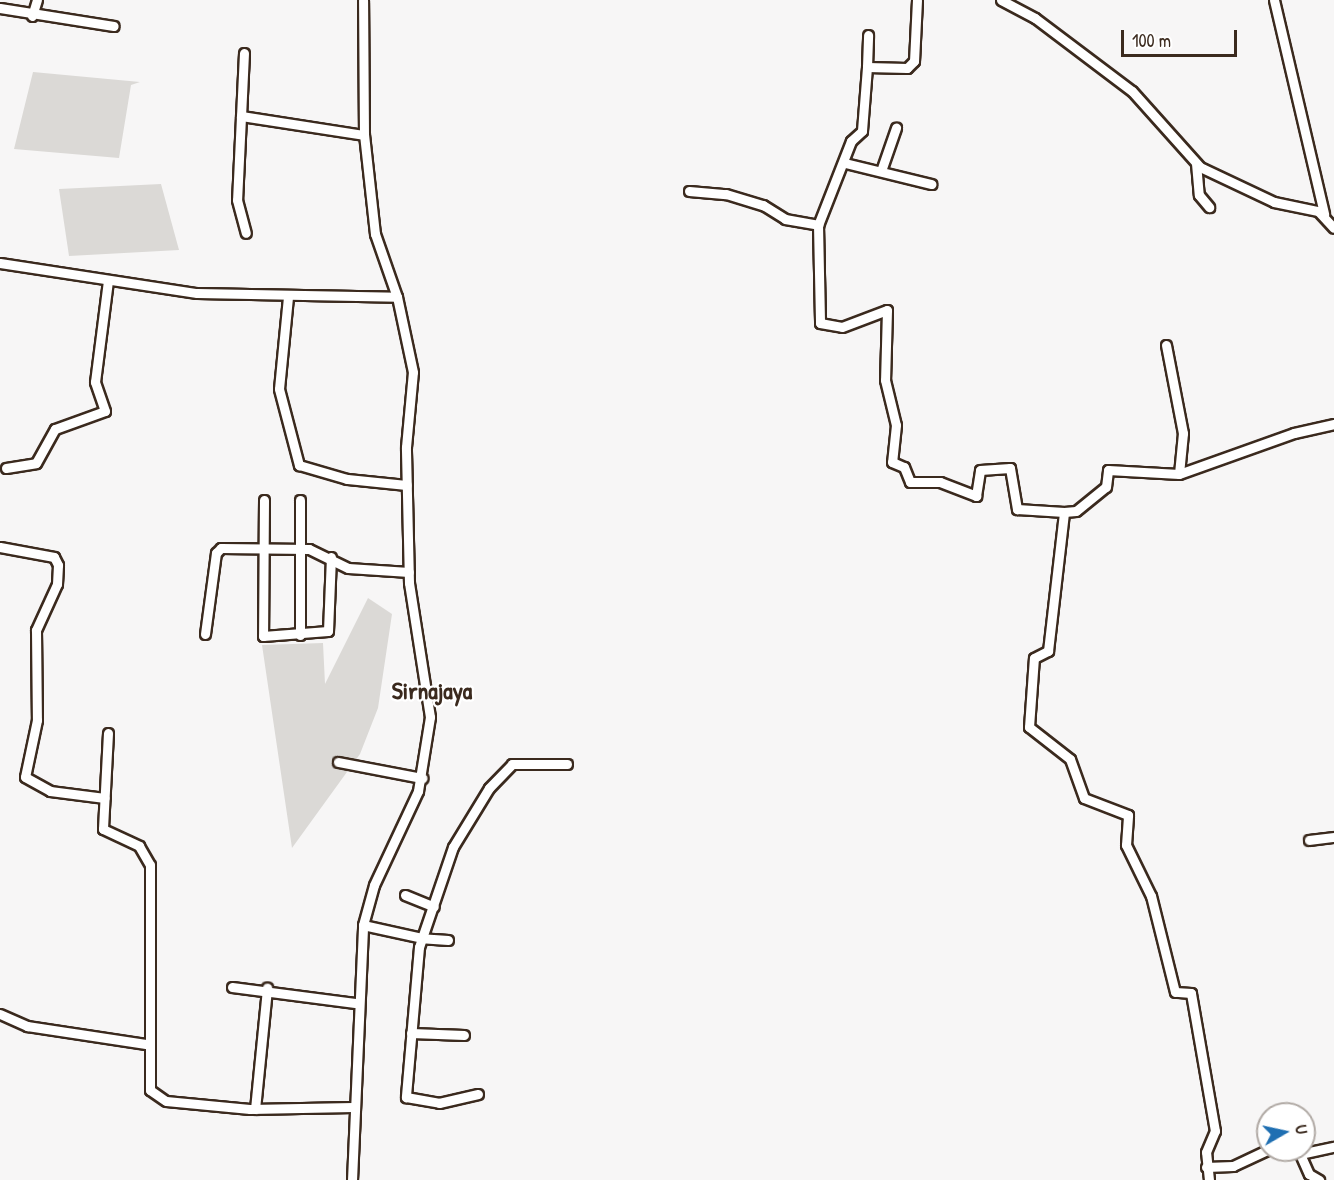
<!DOCTYPE html>
<html>
<head>
<meta charset="utf-8">
<style>
	body { margin:0 }
	#map { position:relative; width:1334px; height:1180px; overflow:hidden; background:#f7f6f6; font-family:"Patrick Hand",sans-serif }
	div>[style] { position:absolute }
	.green>* { inset:0; background:#dbd9d6 }
	.roads { filter:drop-shadow(2px 0 #3b2a1e) drop-shadow(-2px 0 #3b2a1e) drop-shadow(0 2px #3b2a1e) drop-shadow(0 -2px #3b2a1e) }
	.minor>* { height:9px; margin:-4.5px; padding:0 4.5px; transform-origin:4.5px; border-radius:4.5px; background:#fff }
	span { translate:-50% -50%; white-space:nowrap; text-align:center; line-height:1.15; -webkit-text-stroke:4.5px #fff; paint-order:stroke }
	.quarter-label { font-size:24px; color:#3b2a1e; font-weight:700 }
	.north { position:absolute; left:1256px; top:1102px; width:60px; height:60px; box-sizing:border-box; background:#fff; border:2px solid #b1aaa5; border-radius:50%; rotate:81deg; font-size:16px; font-weight:700; line-height:24px; text-align:center; color:#3b2a1e }
	.north::after { content:''; display:block; margin:auto; width:21px; height:27px; background:#1f6fb2; clip-path:polygon(50% 0,100% 100%,50% 72%,0 100%) }
	.scale { position:absolute; left:1121px; top:30px; width:116px; height:27px; box-sizing:border-box; border:3px solid #3b2a1e; border-top:0; padding-left:8px; font-size:18px; line-height:21px; white-space:nowrap; color:#3b2a1e; -webkit-text-stroke:4px #fff; paint-order:stroke }
</style>
</head>
<body>
<div id="map">
	<div class="green">
		<i style="clip-path:polygon(33px 72px,140px 82px,131px 85px,119px 158px,14px 149px)"></i>
		<i style="clip-path:polygon(161px 184px,179px 250px,69px 256px,59px 189px)"></i>
		<i style="clip-path:polygon(368px 598px,392px 614px,378px 708px,360px 754px,292px 848px,262px 645px,323px 643px,325px 684px)"></i>
	</div>
	<div class="roads">
		<div class="minor">
			<i style="left:917px;top:0;width:61px;rotate:92.8deg"></i>
			<i style="left:914px;top:61px;width:10px;rotate:135deg"></i>
			<i style="left:907px;top:68px;width:40px;rotate:-178.6deg"></i>
			<i style="left:867px;top:67px;width:64px;rotate:94.5deg"></i>
			<i style="left:862px;top:131px;width:15px;rotate:138deg"></i>
			<i style="left:851px;top:141px;width:90px;rotate:111.4deg"></i>
			<i style="left:818px;top:225px;width:98px;rotate:88.8deg"></i>
			<i style="left:820px;top:323px;width:22px;rotate:10deg"></i>
			<i style="left:842px;top:327px;width:48px;rotate:-20.7deg"></i>
			<i style="left:887px;top:310px;width:70px;rotate:91.6deg"></i>
			<i style="left:885px;top:380px;width:46px;rotate:76.3deg"></i>
			<i style="left:896px;top:425px;width:37px;rotate:96deg"></i>
			<i style="left:892px;top:462px;width:13px;rotate:23deg"></i>
			<i style="left:904px;top:467px;width:16px;rotate:68deg"></i>
			<i style="left:910px;top:482px;width:30px"></i>
			<i style="left:940px;top:482px;width:39px;rotate:21deg"></i>
			<i style="left:976px;top:496px;width:26px;rotate:-81deg"></i>
			<i style="left:980px;top:470px;width:30px;rotate:-4deg"></i>
			<i style="left:1010px;top:468px;width:42px;rotate:80.3deg"></i>
			<i style="left:1017px;top:509px;width:47px;rotate:3.7deg"></i>
			<i style="left:1001px;top:0;width:38px;rotate:28deg"></i>
			<i style="left:1035px;top:18px;width:121px;rotate:37deg"></i>
			<i style="left:1132px;top:91px;width:102px;rotate:48.2deg"></i>
			<i style="left:1200px;top:167px;width:82px;rotate:25.3deg"></i>
			<i style="left:1274px;top:202px;width:45px;rotate:11.6deg"></i>
			<i style="left:1318px;top:211px;width:23px;rotate:47deg"></i>
			<i style="left:1274px;top:0;width:220px;rotate:76.8deg"></i>
			<i style="left:0;top:8px;width:115px;rotate:9deg"></i>
			<i style="left:32px;top:16px;width:17px;rotate:-73deg"></i>
			<i style="left:244px;top:53px;width:147px;rotate:92.7deg"></i>
			<i style="left:237px;top:200px;width:34px;rotate:75deg"></i>
			<i style="left:867px;top:67px;width:32px;rotate:-88deg"></i>
			<i style="left:241px;top:116px;width:124px;rotate:8.8deg"></i>
			<i style="left:845px;top:163px;width:89px;rotate:13.7deg"></i>
			<i style="left:1196px;top:163px;width:32px;rotate:85deg"></i>
			<i style="left:1199px;top:195px;width:16px;rotate:50deg"></i>
			<i style="left:881px;top:171px;width:46px;rotate:-70.8deg"></i>
			<i style="left:689px;top:191px;width:37px;rotate:5deg"></i>
			<i style="left:726px;top:194px;width:39px;rotate:17deg"></i>
			<i style="left:763px;top:205px;width:26px;rotate:32deg"></i>
			<i style="left:785px;top:219px;width:34px;rotate:10deg"></i>
			<i style="left:0;top:263px;width:199px;rotate:8.7deg"></i>
			<i style="left:197px;top:293px;width:200px;rotate:1.1deg"></i>
			<i style="left:288px;top:297px;width:92px;rotate:95.6deg"></i>
			<i style="left:279px;top:389px;width:79px;rotate:75.3deg"></i>
			<i style="left:299px;top:465px;width:50px;rotate:16.3deg"></i>
			<i style="left:347px;top:479px;width:60px;rotate:5.7deg"></i>
			<i style="left:1166px;top:345px;width:90px;rotate:79.1deg"></i>
			<i style="left:1183px;top:433px;width:41px;rotate:95.6deg"></i>
			<i style="left:6px;top:468px;width:30px;rotate:-9deg"></i>
			<i style="left:36px;top:463px;width:39px;rotate:-61deg"></i>
			<i style="left:55px;top:429px;width:53px;rotate:-19.8deg"></i>
			<i style="left:105px;top:411px;width:31px;rotate:-109deg"></i>
			<i style="left:95px;top:382px;width:102px;rotate:-82.7deg"></i>
			<i style="left:264px;top:500px;width:136px;rotate:90.4deg"></i>
			<i style="left:263px;top:636px;width:65px;rotate:-4.4deg"></i>
			<i style="left:328px;top:631px;width:74px;rotate:-87.7deg"></i>
			<i style="left:300px;top:500px;width:135px;rotate:90deg"></i>
			<i style="left:0;top:547px;width:55px;rotate:10.5deg"></i>
			<i style="left:54px;top:557px;width:9px;rotate:63deg"></i>
			<i style="left:58px;top:565px;width:19px;rotate:93deg"></i>
			<i style="left:57px;top:584px;width:51px;rotate:114.5deg"></i>
			<i style="left:36px;top:630px;width:90px;rotate:89.4deg"></i>
			<i style="left:37px;top:720px;width:58px;rotate:101.9deg"></i>
			<i style="left:25px;top:777px;width:29px;rotate:29deg"></i>
			<i style="left:50px;top:791px;width:55px;rotate:7.3deg"></i>
			<i style="left:205px;top:634px;width:82px;rotate:-82.3deg"></i>
			<i style="left:216px;top:553px;width:7px;rotate:-45deg"></i>
			<i style="left:221px;top:548px;width:88px;rotate:0.7deg"></i>
			<i style="left:309px;top:549px;width:43px;rotate:26deg"></i>
			<i style="left:348px;top:568px;width:61px;rotate:3.8deg"></i>
			<i style="left:108px;top:733px;width:96px;rotate:93deg"></i>
			<i style="left:103px;top:829px;width:40px;rotate:25deg"></i>
			<i style="left:139px;top:846px;width:22px;rotate:60deg"></i>
			<i style="left:150px;top:865px;width:225px;rotate:90deg"></i>
			<i style="left:150px;top:1090px;width:19px;rotate:35deg"></i>
			<i style="left:166px;top:1101px;width:84px;rotate:5.4deg"></i>
			<i style="left:250px;top:1109px;width:103px;rotate:-1.1deg"></i>
			<i style="left:338px;top:762px;width:86px;rotate:10.8deg"></i>
			<i style="left:1309px;top:840px;width:25px;rotate:-7deg"></i>
			<i style="left:405px;top:895px;width:31px;rotate:22deg"></i>
			<i style="left:363px;top:925px;width:60px;rotate:12.4deg"></i>
			<i style="left:422px;top:938px;width:96px;rotate:-71.2deg"></i>
			<i style="left:453px;top:847px;width:69px;rotate:-58.6deg"></i>
			<i style="left:489px;top:788px;width:33px;rotate:-46deg"></i>
			<i style="left:512px;top:764px;width:55px"></i>
			<i style="left:448px;top:940px;width:26px;rotate:-176deg"></i>
			<i style="left:422px;top:938px;width:9px;rotate:108deg"></i>
			<i style="left:419px;top:947px;width:151px;rotate:95deg"></i>
			<i style="left:406px;top:1097px;width:34px;rotate:10deg"></i>
			<i style="left:439px;top:1103px;width:40px;rotate:-13deg"></i>
			<i style="left:232px;top:987px;width:124px;rotate:7.4deg"></i>
			<i style="left:0;top:1014px;width:30px;rotate:24deg"></i>
			<i style="left:27px;top:1026px;width:120px;rotate:8.6deg"></i>
			<i style="left:411px;top:1033px;width:53px;rotate:2.2deg"></i>
			<i style="left:255px;top:1109px;width:122px;rotate:-84.3deg"></i>
			<i style="left:1291px;top:1150px;width:10px;rotate:24deg"></i>
			<i style="left:1300px;top:1154px;width:35px;rotate:-12deg"></i>
			<i style="left:1300px;top:1154px;width:22px;rotate:66deg"></i>
			<i style="left:1309px;top:1174px;width:12px;rotate:31deg"></i>
			<i style="left:1206px;top:1167px;width:27px;rotate:-2deg"></i>
			<i style="left:1233px;top:1166px;width:38px;rotate:-25deg"></i>
			<i style="left:352px;top:1180px;width:255px;rotate:-87.5deg"></i>
			<i style="left:363px;top:925px;width:41px;rotate:-74.6deg"></i>
			<i style="left:374px;top:885px;width:104px;rotate:-64.9deg"></i>
			<i style="left:418px;top:791px;width:75px;rotate:-80.8deg"></i>
			<i style="left:430px;top:717px;width:136px;rotate:-98.9deg"></i>
			<i style="left:409px;top:583px;width:136px;rotate:-91.3deg"></i>
			<i style="left:406px;top:447px;width:75px;rotate:-84.7deg"></i>
			<i style="left:413px;top:372px;width:77px;rotate:-102deg"></i>
			<i style="left:397px;top:297px;width:67px;rotate:-109.2deg"></i>
			<i style="left:375px;top:234px;width:100px;rotate:-96.3deg"></i>
			<i style="left:364px;top:135px;width:135px;rotate:-90.4deg"></i>
			<i style="left:1209px;top:1180px;width:28px;rotate:-96deg"></i>
			<i style="left:1206px;top:1152px;width:23px;rotate:-67deg"></i>
			<i style="left:1215px;top:1131px;width:140px;rotate:-99.9deg"></i>
			<i style="left:1191px;top:993px;width:16px;rotate:-176deg"></i>
			<i style="left:1175px;top:992px;width:99px;rotate:-104deg"></i>
			<i style="left:1151px;top:896px;width:57px;rotate:-116.1deg"></i>
			<i style="left:1126px;top:845px;width:30px;rotate:-86deg"></i>
			<i style="left:1128px;top:815px;width:47px;rotate:-158.9deg"></i>
			<i style="left:1084px;top:798px;width:41px;rotate:-109.7deg"></i>
			<i style="left:1070px;top:759px;width:52px;rotate:-142deg"></i>
			<i style="left:1029px;top:727px;width:69px;rotate:-85.9deg"></i>
			<i style="left:1034px;top:658px;width:16px;rotate:-27deg"></i>
			<i style="left:1048px;top:651px;width:140px;rotate:-83.4deg"></i>
			<i style="left:1064px;top:512px;width:12px;rotate:-5deg"></i>
			<i style="left:1076px;top:511px;width:38px;rotate:-39deg"></i>
			<i style="left:1106px;top:487px;width:17px;rotate:-83deg"></i>
			<i style="left:1108px;top:470px;width:71px;rotate:3.2deg"></i>
			<i style="left:1179px;top:474px;width:122px;rotate:-19.6deg"></i>
			<i style="left:1294px;top:433px;width:41px;rotate:-12.7deg"></i>
		</div>
	</div>
	<div class="quarter-label">
		<span style="left:432px;top:691px">Sirnajaya</span>
	</div>
	<div class="north">U</div>
	<div class="scale">100 m</div>
</div>
</body>
</html>
